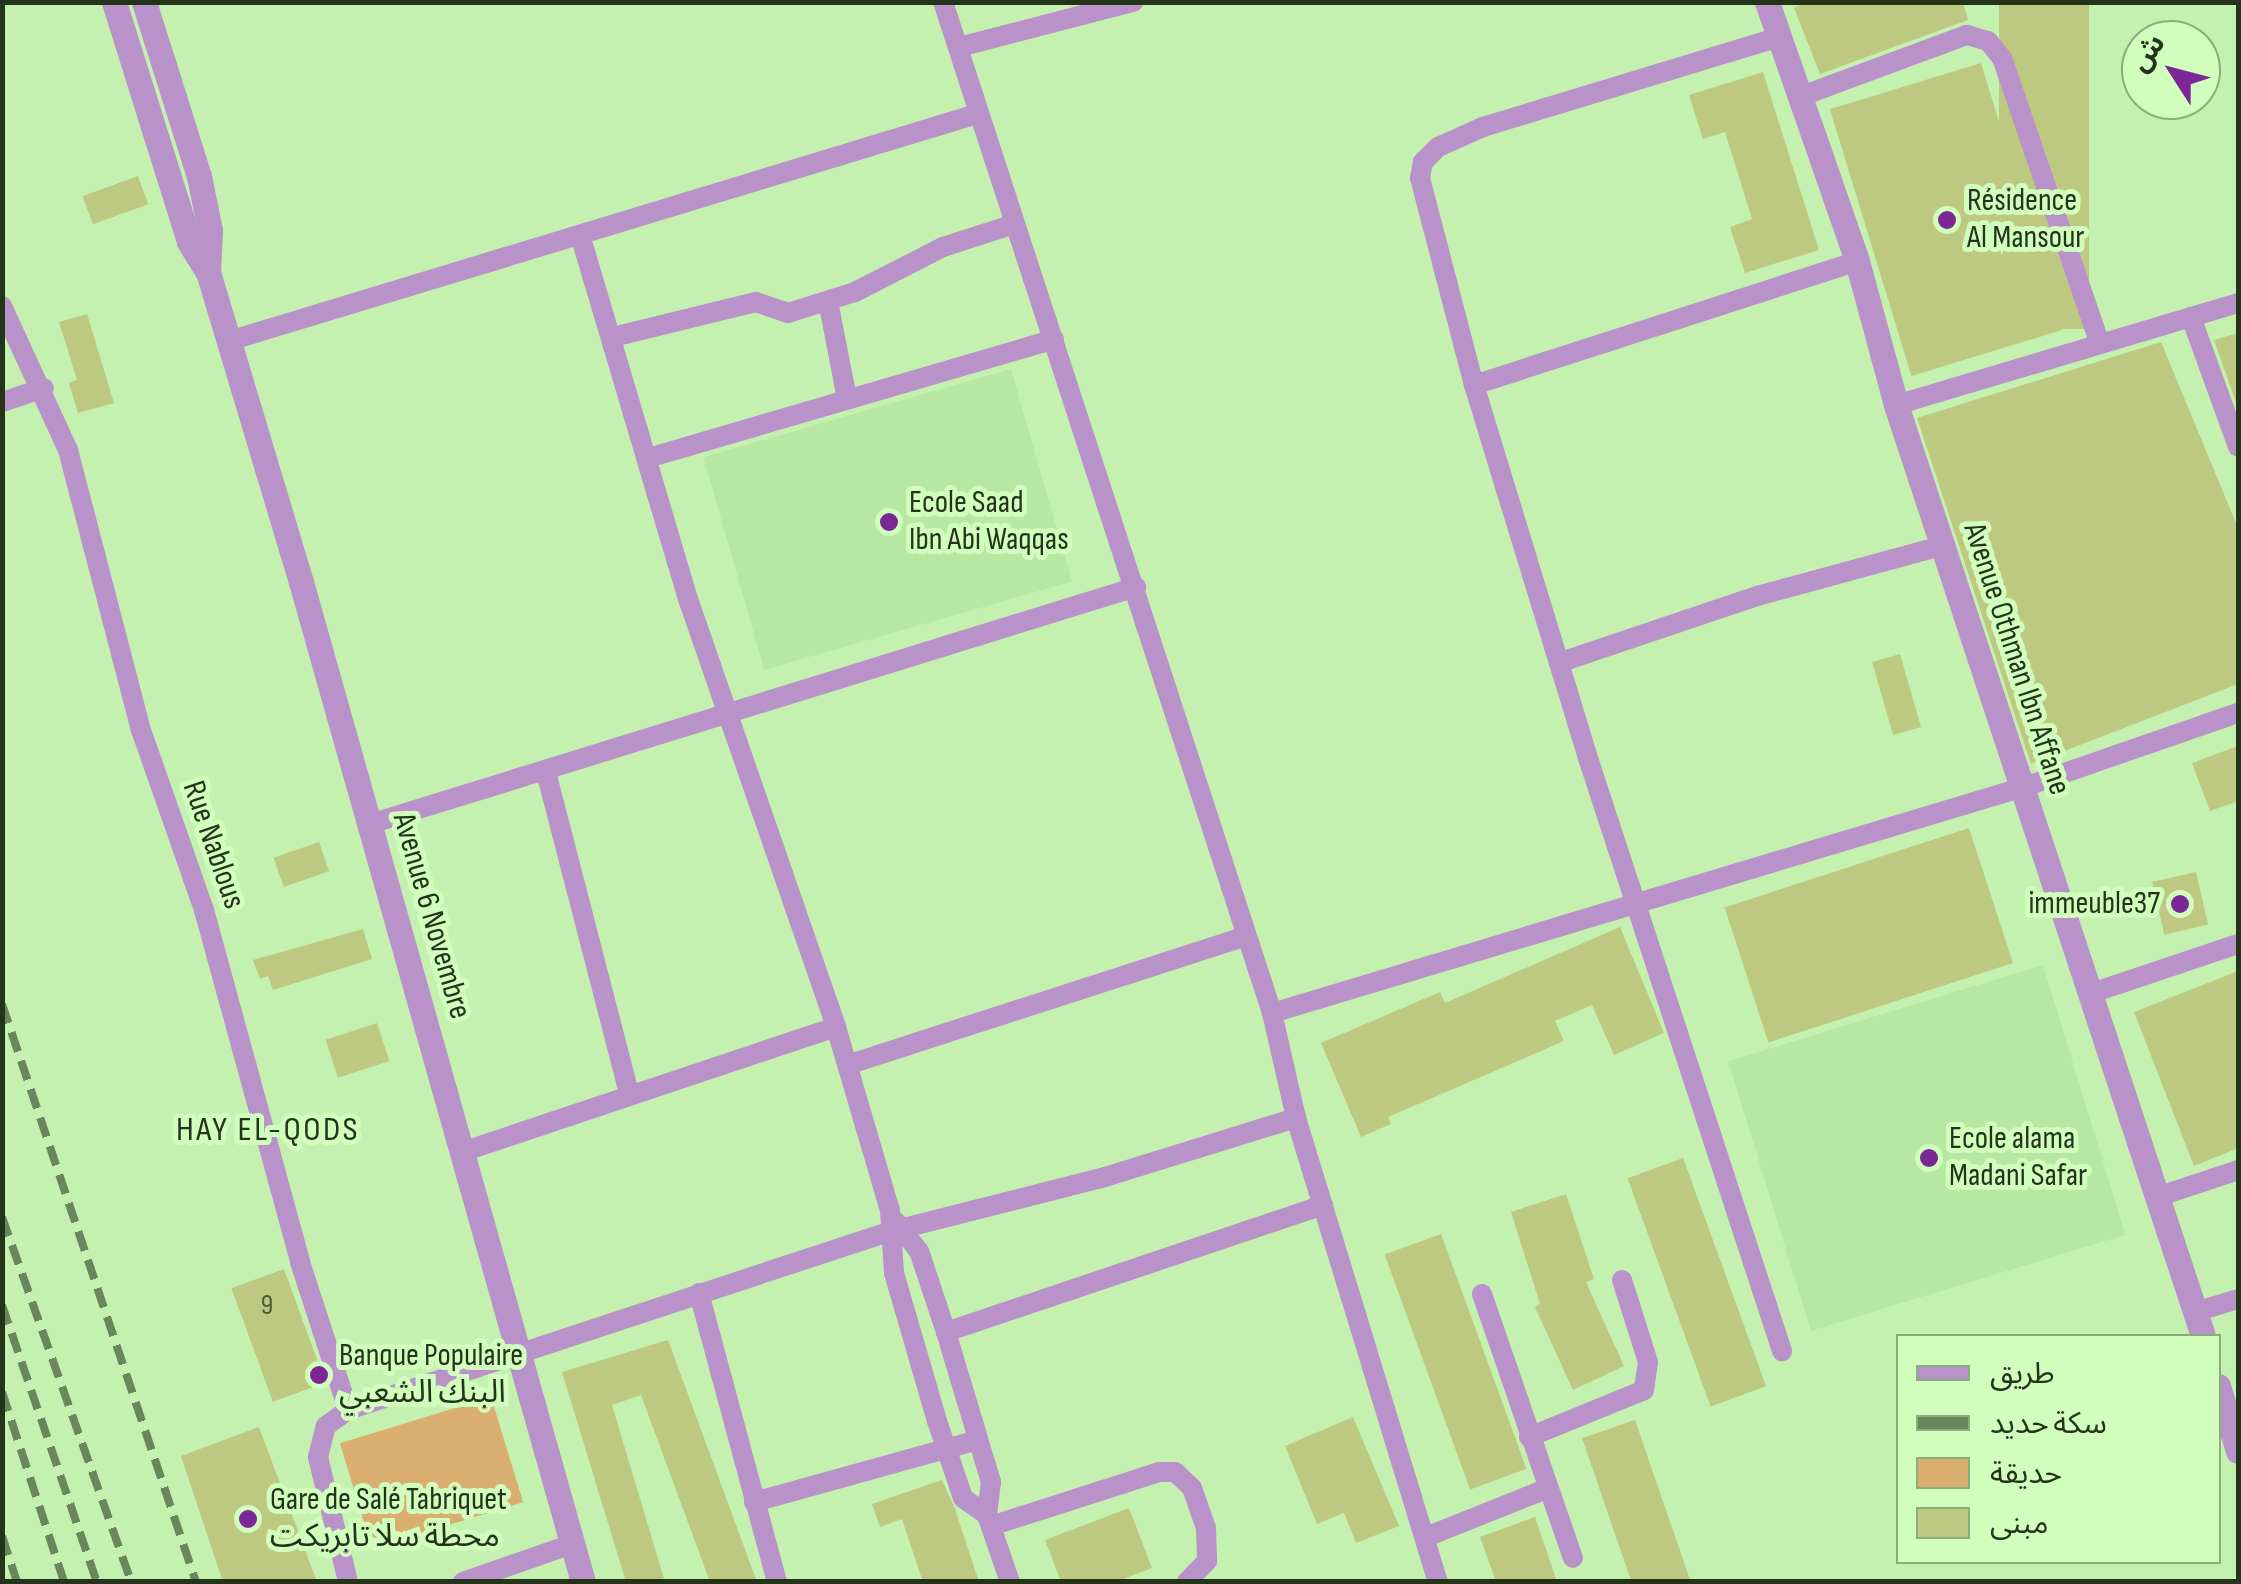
<!DOCTYPE html>
<html>
<head>
<meta charset="utf-8">
<style>
	body { margin:0 }
	#map { position:relative; width:2241px; height:1584px; overflow:hidden; background:#c4f0b0; font-family:"Sofia Sans Condensed","Noto Sans Arabic",sans-serif }
	div>[style] { position:absolute }
	.built>* { inset:0; background:#b7e8a2; transform-origin:0 0 }
	.green>* { inset:0; background:#d9ae70; transform-origin:0 0 }
	.building>* { inset:0; background:#bdc980; transform-origin:0 0 }
	.minor>* { height:20px; margin:-10px; padding:0 10px; transform-origin:10px; border-radius:10px; background:#b892c8 }
	.tertiary>* { height:25px; margin:-12.5px; padding:0 12.5px; transform-origin:12.5px; border-radius:12.5px; background:#b892c8 }
	.rail>* { height:8px; margin-top:-4px; transform-origin:0; background:repeating-linear-gradient(90deg,#69865c 0 20px,transparent 0 30px) }
	.dots>* { width:28px; height:28px; translate:-50% -50%; box-sizing:border-box; border:5px solid #d1fdbd; border-radius:50% }
	span { translate:-50% -50%; white-space:nowrap; text-align:center; line-height:1.15; -webkit-text-stroke:10px #d1fdbd; paint-order:stroke }
	.number-label { font-size:28px; color:#4a5934 }
	.number-label span { -webkit-text-stroke-width:0 }
	.poi-label { font-size:32px; color:#23341b }
	.left { translate:0 -50%; text-align:left }
	.right { translate:-100% -50%; text-align:right }
	.street-label { font-size:32px; color:#23341b }
	.neighbourhood-label { font-size:35px; color:#23341b; letter-spacing:2.5px }
	.frame { position:absolute; inset:0; border:5px solid #23341b; pointer-events:none }
	.legend { position:absolute; left:1896px; top:1334px; width:325px; height:230px; box-sizing:border-box; background:#d1fdbd; border:2px solid #8bad7c; margin:0; padding:12px 18px; list-style:none; font-size:30px; color:#23341b }
	.legend li { display:flex; align-items:center; gap:20px; height:50px }
	.legend b { width:50px; border:2px solid #8bad7c }
	.north { position:absolute; left:2121px; top:20px; width:100px; height:100px; box-sizing:border-box; background:#d1fdbd; border:2px solid #8bad7c; border-radius:50%; rotate:306deg; font-size:28px; font-weight:700; line-height:40px; text-align:center; color:#23341b }
	.north::after { content:''; display:block; margin:auto; width:35px; height:45px; background:#7b2796; clip-path:polygon(50% 0,100% 100%,50% 72%,0 100%) }
</style>
</head>
<body>
<div id="map">
	<div class="built">
		<i style="left:1011px;top:369px;width:221px;height:320px;rotate:74deg"></i>
		<i style="left:2043px;top:965px;width:282px;height:329px;rotate:73deg"></i>
	</div>
	<div class="green">
		<i style="left:491px;top:1397px;width:110px;height:158px;rotate:73deg"></i>
	</div>
	<div class="building">
		<i style="clip-path:polygon(1807px 2px,1963px 2px,1968px 20px,1820px 74px,1794px 8px)"></i>
		<i style="left:1999px;top:2px;width:90px;height:327px"></i>
		<i style="left:1981px;top:63px;width:279px;height:158px;rotate:73deg"></i>
		<i style="clip-path:polygon(1763px 72px,1819px 250px,1745px 273px,1730px 227px,1752px 219px,1725px 132px,1703px 139px,1689px 95px)"></i>
		<i style="left:138px;top:176px;width:30px;height:59px;rotate:70deg"></i>
		<i style="clip-path:polygon(87px 314px,114px 403px,78px 413px,69px 383px,77px 380px,59px 322px)"></i>
		<i style="clip-path:polygon(2238px 333px,2238px 408px,2214px 340px)"></i>
		<i style="clip-path:polygon(2161px 342px,2238px 528px,2238px 684px,2031px 764px,1917px 418px)"></i>
		<i style="left:1900px;top:654px;width:76px;height:29px;rotate:74deg"></i>
		<i style="clip-path:polygon(2238px 746px,2238px 801px,2210px 811px,2192px 763px)"></i>
		<i style="left:1969px;top:828px;width:142px;height:257px;rotate:72deg"></i>
		<i style="left:319px;top:842px;width:31px;height:48px;rotate:71deg"></i>
		<i style="left:2196px;top:872px;width:54px;height:45px;rotate:77deg"></i>
		<i style="clip-path:polygon(1620px 927px,1664px 1033px,1614px 1055px,1592px 1005px,1555px 1021px,1564px 1041px,1388px 1117px,1391px 1124px,1361px 1137px,1321px 1043px,1440px 992px,1445px 1003px)"></i>
		<i style="clip-path:polygon(363px 929px,372px 959px,273px 990px,268px 976px,260px 979px,253px 960px)"></i>
		<i style="clip-path:polygon(2238px 971px,2238px 1148px,2194px 1166px,2134px 1012px)"></i>
		<i style="left:377px;top:1023px;width:40px;height:54px;rotate:72deg"></i>
		<i style="left:1683px;top:1158px;width:243px;height:59px;rotate:70deg"></i>
		<i style="clip-path:polygon(1566px 1194px,1594px 1279px,1586px 1282px,1624px 1366px,1573px 1390px,1535px 1307px,1540px 1304px,1511px 1212px)"></i>
		<i style="left:1441px;top:1234px;width:250px;height:60px;rotate:70deg"></i>
		<i style="left:284px;top:1269px;width:121px;height:56px;rotate:70deg"></i>
		<i style="clip-path:polygon(668px 1340px,757px 1582px,710px 1582px,641px 1395px,612px 1405px,665px 1582px,626px 1582px,562px 1372px)"></i>
		<i style="clip-path:polygon(1353px 1417px,1399px 1526px,1356px 1543px,1344px 1513px,1317px 1524px,1285px 1446px)"></i>
		<i style="left:1635px;top:1420px;width:172px;height:56px;rotate:71deg"></i>
		<i style="clip-path:polygon(259px 1427px,317px 1582px,223px 1582px,181px 1456px)"></i>
		<i style="clip-path:polygon(942px 1480px,955px 1509px,979px 1582px,923px 1582px,902px 1519px,880px 1527px,872px 1504px)"></i>
		<i style="clip-path:polygon(1129px 1508px,1152px 1568px,1116px 1582px,1061px 1582px,1045px 1540px)"></i>
		<i style="clip-path:polygon(1535px 1517px,1557px 1582px,1496px 1582px,1480px 1537px)"></i>
	</div>
	<div class="minor">
		<i style="left:943px;top:2px;width:1063px;rotate:71.97deg"></i>
		<i style="left:1272px;top:1013px;width:108px;rotate:77.1deg"></i>
		<i style="left:1296px;top:1118px;width:485px;rotate:73deg"></i>
		<i style="left:1779px;top:37px;width:309px;rotate:163.1deg"></i>
		<i style="left:1483px;top:127px;width:49px;rotate:156deg"></i>
		<i style="left:1438px;top:147px;width:21px;rotate:135deg"></i>
		<i style="left:1423px;top:162px;width:16px;rotate:101deg"></i>
		<i style="left:1420px;top:178px;width:214px;rotate:75.4deg"></i>
		<i style="left:1474px;top:385px;width:393px;rotate:73deg"></i>
		<i style="left:1589px;top:761px;width:621px;rotate:71.89deg"></i>
		<i style="left:959px;top:47px;width:180px;rotate:-14.5deg"></i>
		<i style="left:1799px;top:97px;width:179px;rotate:-20.3deg"></i>
		<i style="left:1967px;top:35px;width:22px;rotate:16deg"></i>
		<i style="left:1988px;top:41px;width:22px;rotate:51deg"></i>
		<i style="left:2002px;top:58px;width:302px;rotate:71.1deg"></i>
		<i style="left:581px;top:238px;width:377px;rotate:73.5deg"></i>
		<i style="left:688px;top:599px;width:453px;rotate:70.9deg"></i>
		<i style="left:836px;top:1027px;width:191px;rotate:73.6deg"></i>
		<i style="left:890px;top:1210px;width:63px;rotate:86.4deg"></i>
		<i style="left:894px;top:1273px;width:154px;rotate:73.8deg"></i>
		<i style="left:937px;top:1421px;width:81px;rotate:71.3deg"></i>
		<i style="left:963px;top:1498px;width:29px;rotate:35deg"></i>
		<i style="left:828px;top:301px;width:100px;rotate:79deg"></i>
		<i style="left:2px;top:306px;width:158px;rotate:65.4deg"></i>
		<i style="left:68px;top:450px;width:289px;rotate:75.4deg"></i>
		<i style="left:141px;top:730px;width:191px;rotate:70.7deg"></i>
		<i style="left:204px;top:910px;width:365px;rotate:74.7deg"></i>
		<i style="left:300px;top:1262px;width:156px;rotate:72deg"></i>
		<i style="left:2191px;top:317px;width:138px;rotate:70.1deg"></i>
		<i style="left:613px;top:337px;width:147px;rotate:-13.8deg"></i>
		<i style="left:756px;top:302px;width:34px;rotate:19deg"></i>
		<i style="left:788px;top:313px;width:70px;rotate:-17.4deg"></i>
		<i style="left:855px;top:292px;width:99px;rotate:-27.1deg"></i>
		<i style="left:943px;top:247px;width:75px;rotate:-17.9deg"></i>
		<i style="left:229px;top:341px;width:782px;rotate:-16.88deg"></i>
		<i style="left:1474px;top:385px;width:403px;rotate:-17.9deg"></i>
		<i style="left:2px;top:402px;width:44px;rotate:-18.4deg"></i>
		<i style="left:1896px;top:405px;width:357px;rotate:-16.6deg"></i>
		<i style="left:648px;top:458px;width:423px;rotate:-16.3deg"></i>
		<i style="left:1561px;top:662px;width:207px;rotate:-18.6deg"></i>
		<i style="left:1757px;top:596px;width:195px;rotate:-15.2deg"></i>
		<i style="left:546px;top:772px;width:332px;rotate:75.5deg"></i>
		<i style="left:370px;top:824px;width:802px;rotate:-17.19deg"></i>
		<i style="left:2089px;top:994px;width:157px;rotate:-18.6deg"></i>
		<i style="left:1272px;top:1013px;width:785px;rotate:-16.73deg"></i>
		<i style="left:2024px;top:787px;width:226px;rotate:-19.1deg"></i>
		<i style="left:847px;top:1065px;width:419px;rotate:-17.9deg"></i>
		<i style="left:465px;top:1151px;width:391px;rotate:-18.5deg"></i>
		<i style="left:2157px;top:1197px;width:85px;rotate:-18.4deg"></i>
		<i style="left:896px;top:1222px;width:37px;rotate:52deg"></i>
		<i style="left:919px;top:1251px;width:85px;rotate:71.6deg"></i>
		<i style="left:946px;top:1332px;width:157px;rotate:73.3deg"></i>
		<i style="left:991px;top:1482px;width:33px;rotate:97deg"></i>
		<i style="left:987px;top:1515px;width:71px;rotate:71.1deg"></i>
		<i style="left:699px;top:1293px;width:299px;rotate:74.9deg"></i>
		<i style="left:1482px;top:1294px;width:279px;rotate:71deg"></i>
		<i style="left:2195px;top:1312px;width:45px;rotate:-16.8deg"></i>
		<i style="left:946px;top:1332px;width:398px;rotate:-18.6deg"></i>
		<i style="left:1529px;top:1437px;width:124px;rotate:-22.2deg"></i>
		<i style="left:1644px;top:1390px;width:28px;rotate:-82deg"></i>
		<i style="left:1648px;top:1362px;width:86px;rotate:-107.6deg"></i>
		<i style="left:754px;top:1502px;width:231px;rotate:-15.5deg"></i>
		<i style="left:991px;top:1526px;width:176px;rotate:-17.8deg"></i>
		<i style="left:1159px;top:1472px;width:16px"></i>
		<i style="left:1175px;top:1472px;width:23px;rotate:43deg"></i>
		<i style="left:1192px;top:1488px;width:42px;rotate:70.7deg"></i>
		<i style="left:1206px;top:1528px;width:33px;rotate:88deg"></i>
		<i style="left:1207px;top:1561px;width:29px;rotate:134deg"></i>
		<i style="left:1426px;top:1537px;width:129px;rotate:-21.8deg"></i>
		<i style="left:348px;top:1582px;width:129px;rotate:-103.5deg"></i>
		<i style="left:318px;top:1457px;width:32px;rotate:-76deg"></i>
		<i style="left:326px;top:1426px;width:27px;rotate:-36deg"></i>
		<i style="left:348px;top:1410px;width:569px;rotate:-18.24deg"></i>
		<i style="left:888px;top:1232px;width:224px;rotate:-14.2deg"></i>
		<i style="left:1105px;top:1177px;width:200px;rotate:-17.2deg"></i>
		<i style="left:463px;top:1582px;width:115px;rotate:-19.2deg"></i>
	</div>
	<div class="tertiary">
		<i style="left:114px;top:2px;width:251px;rotate:72.6deg"></i>
		<i style="left:189px;top:242px;width:36px;rotate:58deg"></i>
		<i style="left:208px;top:272px;width:324px;rotate:73.3deg"></i>
		<i style="left:301px;top:582px;width:1039px;rotate:74.25deg"></i>
		<i style="left:144px;top:2px;width:182px;rotate:72.5deg"></i>
		<i style="left:199px;top:176px;width:55px;rotate:78.5deg"></i>
		<i style="left:210px;top:230px;width:42px;rotate:92.7deg"></i>
		<i style="left:1767px;top:2px;width:274px;rotate:70.8deg"></i>
		<i style="left:1857px;top:261px;width:149px;rotate:74.8deg"></i>
		<i style="left:1896px;top:405px;width:980px;rotate:71.75deg"></i>
		<i style="left:2218px;top:1386px;width:68px;rotate:72.9deg"></i>
	</div>
	<div class="rail">
		<i style="left:2px;top:1004px;width:610px;rotate:71.45deg"></i>
		<i style="left:2px;top:1217px;width:387px;rotate:70.5deg"></i>
		<i style="left:2px;top:1305px;width:293px;rotate:71.1deg"></i>
		<i style="left:2px;top:1392px;width:200px;rotate:71.9deg"></i>
		<i style="left:2px;top:1536px;width:48px;rotate:71.9deg"></i>
	</div>
	<div class="dots">
		<i style="left:1947px;top:220px;background:#7b2796"></i>
		<i style="left:889px;top:522px;background:#7b2796"></i>
		<i style="left:2180px;top:904px;background:#7b2796"></i>
		<i style="left:1929px;top:1158px;background:#7b2796"></i>
		<i style="left:319px;top:1375px;background:#7b2796"></i>
		<i style="left:248px;top:1519px;background:#7b2796"></i>
	</div>
	<div class="number-label">
		<span style="left:267px;top:1306px">9</span>
	</div>
	<div class="poi-label">
		<span class="left" style="left:1967px;top:220px">Résidence<br>Al Mansour</span>
		<span class="left" style="left:909px;top:522px">Ecole Saad<br>Ibn Abi Waqqas</span>
		<span class="right" style="left:2160px;top:904px">immeuble37</span>
		<span class="left" style="left:1949px;top:1158px">Ecole alama<br>Madani Safar</span>
		<span class="left" style="left:339px;top:1375px">Banque Populaire<br>البنك الشعبي</span>
		<span class="left" style="left:270px;top:1519px">Gare de Salé Tabriquet<br>محطة سلا تابريكت</span>
	</div>
	<div class="street-label">
		<span style="left:2016px;top:659px;rotate:72deg">Avenue Othman Ibn Affane</span>
		<span style="left:213px;top:845px;rotate:71deg">Rue Nablous</span>
		<span style="left:431px;top:916px;rotate:74deg">Avenue 6 Novembre</span>
	</div>
	<div class="neighbourhood-label">
		<span style="left:268px;top:1130px">HAY EL-QODS</span>
	</div>
	<div class="frame"></div>
	<ul class="legend">
	<li><b style="height:12px;background:#b892c8"></b>طريق</li>
	<li><b style="height:12px;background:#69865c"></b>سكة حديد</li>
	<li><b style="height:28px;background:#d9ae70"></b>حديقة</li>
	<li><b style="height:28px;background:#bdc980"></b>مبنى</li>
	</ul>
	<div class="north">ش</div>
</div>
</body>
</html>
